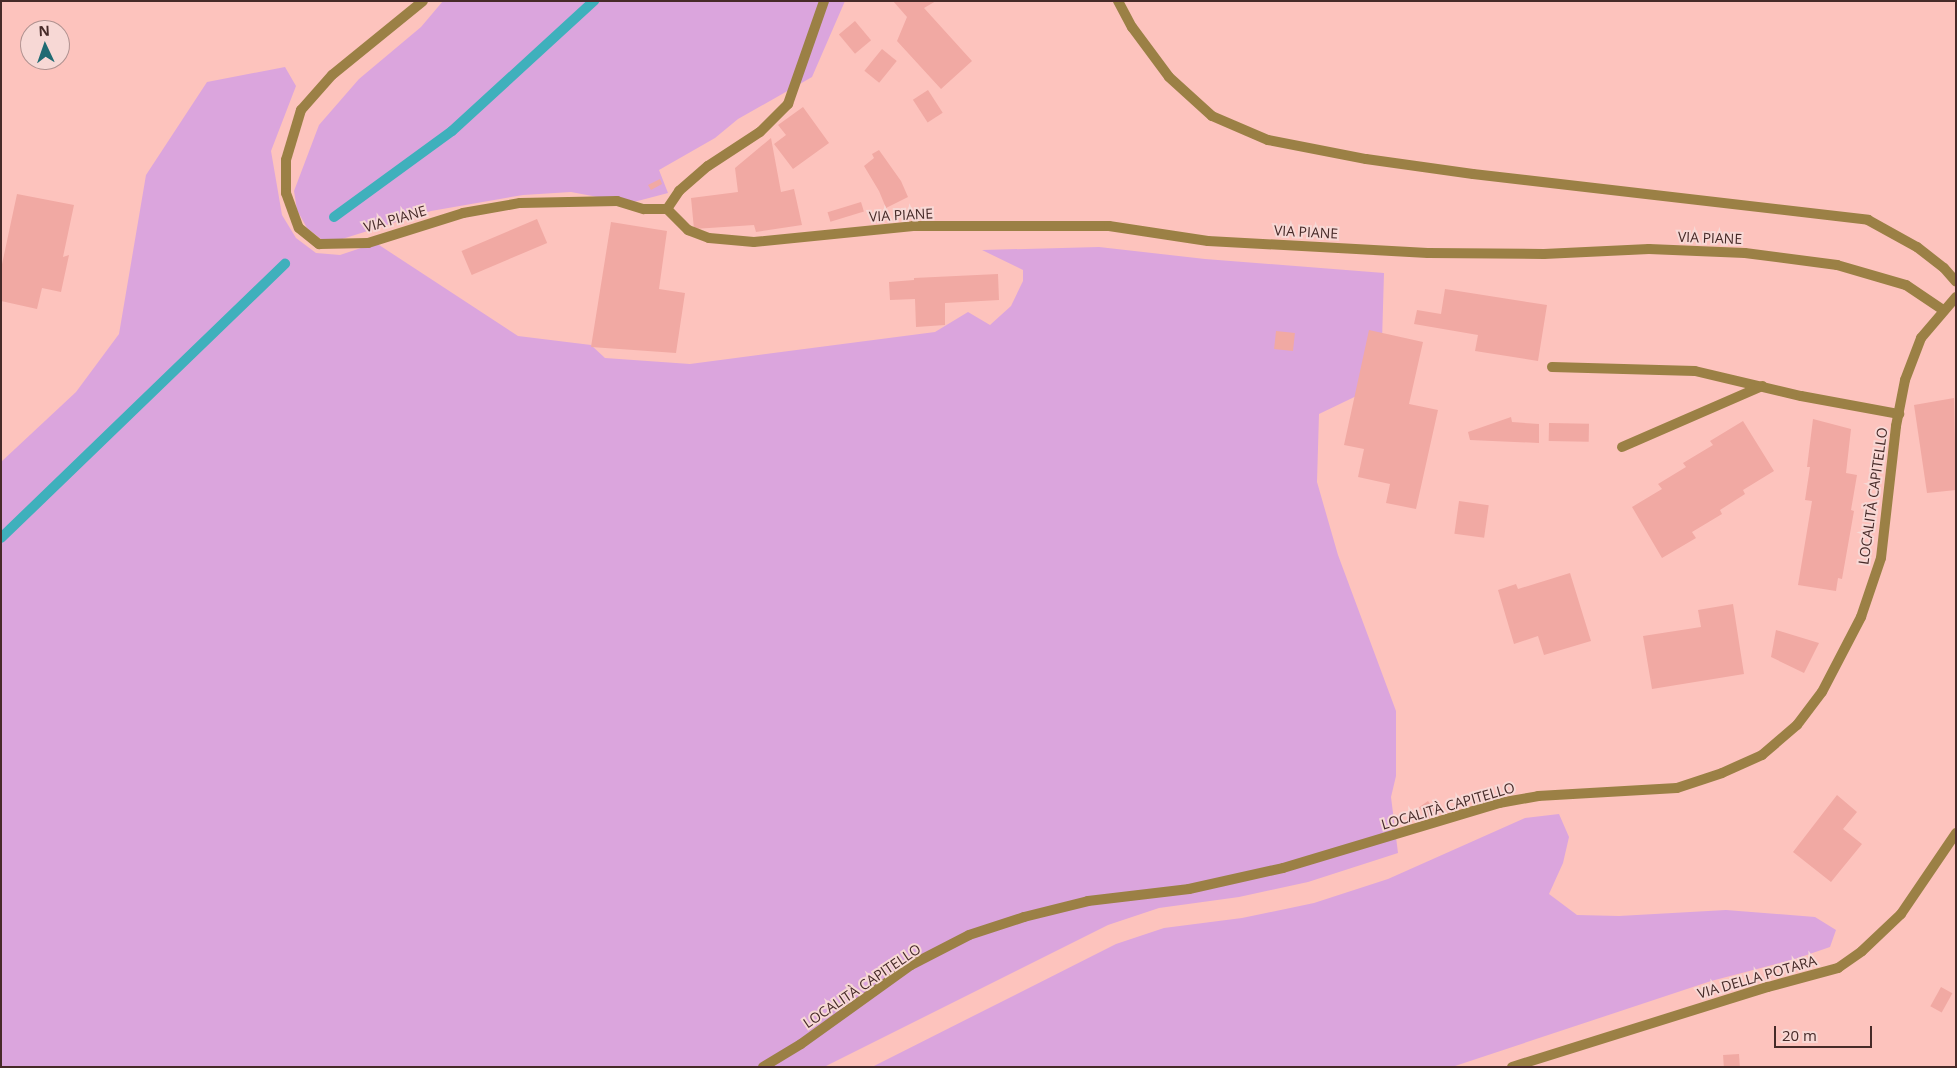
<!DOCTYPE html>
<html>
<head>
<meta charset="utf-8">
<style>
	body { margin:0 }
	#map { position:relative; width:1957px; height:1068px; overflow:hidden; background:#fdc3bd; font-family:"Open Sans",sans-serif }
	div>[style] { position:absolute }
	.green>* { inset:0; background:#dba5dd }
	.stream>* { height:10px; margin:-5px; padding:0 5px; transform-origin:5px; border-radius:5px; background:#3fb0bc }
	.building>* { inset:0; background:#f1a9a3; transform-origin:0 0 }
	.minor>* { height:10px; margin:-5px; padding:0 5px; transform-origin:5px; border-radius:5px; background:#9b8045 }
	.tertiary>* { height:10px; margin:-5px; padding:0 5px; transform-origin:5px; border-radius:5px; background:#9b8045 }
	span { translate:-50% -50%; white-space:nowrap; text-align:center; line-height:1.15; -webkit-text-stroke:4px #f7d8d5; paint-order:stroke }
	.street-label { font-size:14px; color:#462a28 }
	.frame { position:absolute; inset:0; border:2px solid #462a28; pointer-events:none }
	.north { position:absolute; left:20px; top:20px; width:50px; height:50px; box-sizing:border-box; background:#f7d8d5; border:1px solid #b09290; border-radius:50%; rotate:357deg; font-size:14px; font-weight:700; line-height:20px; text-align:center; color:#462a28 }
	.north::after { content:''; display:block; margin:auto; width:18px; height:22px; background:#206b73; clip-path:polygon(50% 0,100% 100%,50% 72%,0 100%) }
	.scale { position:absolute; left:1774px; top:1026px; width:98px; height:22px; box-sizing:border-box; border:2px solid #462a28; border-top:0; padding-left:6px; font-size:15px; line-height:18px; white-space:nowrap; color:#462a28; -webkit-text-stroke:4px #f7d8d5; paint-order:stroke }
</style>
</head>
<body>
<div id="map">
	<div class="green">
		<i style="clip-path:polygon(443px 1px,845px 1px,812px 77px,738px 119px,715px 138px,659px 170px,668px 193px,630px 203px,571px 192px,523px 195px,431px 211px,339px 240px,321px 239px,307px 228px,297px 210px,294px 191px,319px 125px,359px 79px,421px 27px)"></i>
		<i style="clip-path:polygon(285px 67px,296px 86px,271px 151px,282px 215px,296px 238px,316px 253px,340px 255px,376px 243px,518px 336px,591px 345px,605px 358px,690px 364px,935px 332px,968px 312px,990px 325px,1011px 306px,1023px 281px,1023px 270px,982px 250px,1099px 247px,1205px 259px,1384px 273px,1382px 341px,1371px 389px,1319px 414px,1317px 482px,1338px 555px,1396px 711px,1396px 776px,1391px 797px,1398px 853px,1308px 882px,1239px 897px,1159px 908px,1108px 925px,824px 1067px,1px 1067px,1px 462px,76px 392px,119px 334px,146px 175px,207px 82px)"></i>
		<i style="clip-path:polygon(1559px 814px,1569px 837px,1563px 863px,1549px 894px,1577px 915px,1619px 916px,1726px 910px,1815px 917px,1836px 930px,1830px 947px,1795px 959px,1711px 981px,1452px 1067px,872px 1067px,1116px 944px,1164px 928px,1242px 918px,1314px 903px,1388px 879px,1525px 818px)"></i>
	</div>
	<div class="stream">
		<i style="left:334px;top:217px;width:146px;rotate:-36.1deg"></i>
		<i style="left:452px;top:131px;width:193px;rotate:-42.5deg"></i>
		<i style="left:1px;top:538px;width:395px;rotate:-44deg"></i>
	</div>
	<div class="building">
		<i style="clip-path:polygon(893px 1px,936px 1px,924px 8px,972px 61px,941px 89px,897px 41px,907px 17px)"></i>
		<i style="left:855px;top:21px;width:25px;height:21px;rotate:50deg"></i>
		<i style="left:882px;top:49px;width:19px;height:28px;rotate:39deg"></i>
		<i style="left:928px;top:90px;width:27px;height:18px;rotate:57deg"></i>
		<i style="clip-path:polygon(803px 107px,829px 143px,793px 169px,774px 144px,786px 135px,778px 125px)"></i>
		<i style="clip-path:polygon(771px 138px,781px 192px,794px 189px,802px 225px,756px 232px,754px 225px,694px 229px,691px 198px,738px 192px,735px 168px)"></i>
		<i style="clip-path:polygon(879px 150px,901px 181px,908px 197px,886px 208px,879px 191px,864px 166px,874px 158px,872px 154px)"></i>
		<i style="clip-path:polygon(660px 179px,662px 184px,651px 190px,648px 185px)"></i>
		<i style="clip-path:polygon(17px 194px,74px 205px,63px 257px,69px 255px,61px 292px,42px 288px,37px 309px,1px 301px,1px 269px)"></i>
		<i style="left:861px;top:202px;width:10px;height:35px;rotate:73deg"></i>
		<i style="left:537px;top:219px;width:26px;height:82px;rotate:67deg"></i>
		<i style="clip-path:polygon(611px 222px,667px 231px,659px 289px,685px 293px,676px 353px,591px 347px)"></i>
		<i style="clip-path:polygon(998px 274px,999px 300px,945px 303px,945px 325px,916px 327px,915px 299px,890px 300px,889px 282px,914px 280px,914px 278px)"></i>
		<i style="clip-path:polygon(1445px 289px,1547px 305px,1538px 361px,1475px 351px,1478px 335px,1414px 324px,1417px 310px,1441px 314px)"></i>
		<i style="clip-path:polygon(1369px 330px,1423px 342px,1409px 404px,1438px 410px,1416px 509px,1386px 503px,1390px 484px,1358px 477px,1364px 449px,1344px 445px)"></i>
		<i style="left:1276px;top:331px;width:19px;height:18px;rotate:6deg"></i>
		<i style="clip-path:polygon(1954px 398px,1956px 490px,1927px 493px,1914px 405px)"></i>
		<i style="clip-path:polygon(1511px 417px,1512px 422px,1539px 424px,1539px 443px,1470px 440px,1468px 432px)"></i>
		<i style="clip-path:polygon(1813px 419px,1851px 429px,1846px 473px,1857px 475px,1851px 510px,1854px 511px,1842px 579px,1838px 578px,1836px 591px,1798px 585px,1812px 501px,1805px 500px,1810px 467px,1807px 467px)"></i>
		<i style="clip-path:polygon(1743px 421px,1774px 471px,1743px 490px,1745px 494px,1720px 510px,1722px 514px,1692px 532px,1696px 538px,1662px 558px,1632px 507px,1662px 489px,1658px 484px,1686px 467px,1683px 463px,1713px 445px,1710px 441px)"></i>
		<i style="left:1549px;top:423px;width:40px;height:18px;rotate:1deg"></i>
		<i style="left:1459px;top:501px;width:30px;height:33px;rotate:8deg"></i>
		<i style="clip-path:polygon(1570px 573px,1591px 641px,1544px 655px,1538px 636px,1514px 644px,1498px 590px,1516px 584px,1518px 589px)"></i>
		<i style="clip-path:polygon(1733px 604px,1744px 674px,1652px 689px,1643px 636px,1701px 627px,1698px 610px)"></i>
		<i style="clip-path:polygon(1776px 630px,1819px 643px,1804px 673px,1771px 657px)"></i>
		<i style="clip-path:polygon(1837px 795px,1857px 812px,1843px 829px,1862px 844px,1831px 882px,1793px 852px)"></i>
		<i style="left:1428px;top:801px;width:16px;height:11px;rotate:55deg"></i>
		<i style="left:1941px;top:987px;width:13px;height:22px;rotate:29deg"></i>
		<i style="left:1739px;top:1054px;width:13px;height:16px;rotate:86deg"></i>
	</div>
	<div class="minor">
		<i style="left:423px;top:1px;width:117px;rotate:140.9deg"></i>
		<i style="left:332px;top:75px;width:47px;rotate:131.5deg"></i>
		<i style="left:301px;top:110px;width:52px;rotate:106.7deg"></i>
		<i style="left:286px;top:160px;width:33px;rotate:90deg"></i>
		<i style="left:286px;top:193px;width:37px;rotate:70deg"></i>
		<i style="left:299px;top:228px;width:26px;rotate:39deg"></i>
		<i style="left:319px;top:244px;width:49px;rotate:-1.2deg"></i>
		<i style="left:368px;top:243px;width:100px;rotate:-17.5deg"></i>
		<i style="left:463px;top:213px;width:58px;rotate:-10deg"></i>
		<i style="left:520px;top:203px;width:97px;rotate:-1.2deg"></i>
		<i style="left:617px;top:201px;width:28px;rotate:17deg"></i>
		<i style="left:644px;top:209px;width:23px"></i>
		<i style="left:667px;top:209px;width:30px;rotate:45deg"></i>
		<i style="left:688px;top:230px;width:22px;rotate:21deg"></i>
		<i style="left:709px;top:238px;width:45px;rotate:5.1deg"></i>
		<i style="left:754px;top:242px;width:160px;rotate:-5.7deg"></i>
		<i style="left:913px;top:226px;width:196px"></i>
		<i style="left:1109px;top:226px;width:100px;rotate:8.6deg"></i>
		<i style="left:1208px;top:241px;width:220px;rotate:3.1deg"></i>
		<i style="left:1428px;top:253px;width:116px;rotate:0.5deg"></i>
		<i style="left:1544px;top:254px;width:105px;rotate:-2.7deg"></i>
		<i style="left:1649px;top:249px;width:96px;rotate:2.4deg"></i>
		<i style="left:1745px;top:253px;width:93px;rotate:7.4deg"></i>
		<i style="left:1837px;top:265px;width:72px;rotate:16.2deg"></i>
		<i style="left:1906px;top:285px;width:45px;rotate:34deg"></i>
		<i style="left:1118px;top:1px;width:30px;rotate:62deg"></i>
		<i style="left:1132px;top:27px;width:62px;rotate:53.5deg"></i>
		<i style="left:1169px;top:77px;width:58px;rotate:42.2deg"></i>
		<i style="left:1212px;top:116px;width:61px;rotate:23.2deg"></i>
		<i style="left:1268px;top:140px;width:100px;rotate:11deg"></i>
		<i style="left:1366px;top:159px;width:108px;rotate:8deg"></i>
		<i style="left:1473px;top:174px;width:398px;rotate:6.6deg"></i>
		<i style="left:1868px;top:220px;width:56px;rotate:28.9deg"></i>
		<i style="left:1917px;top:247px;width:34px;rotate:38deg"></i>
		<i style="left:1944px;top:268px;width:18px;rotate:49deg"></i>
		<i style="left:667px;top:209px;width:22px;rotate:-56deg"></i>
		<i style="left:679px;top:191px;width:38px;rotate:-41deg"></i>
		<i style="left:708px;top:166px;width:62px;rotate:-33.2deg"></i>
		<i style="left:760px;top:132px;width:40px;rotate:-45deg"></i>
		<i style="left:788px;top:104px;width:109px;rotate:-70.7deg"></i>
		<i style="left:1552px;top:367px;width:143px;rotate:1.6deg"></i>
		<i style="left:1695px;top:371px;width:109px;rotate:13.3deg"></i>
		<i style="left:1801px;top:396px;width:100px;rotate:10.4deg"></i>
		<i style="left:1622px;top:447px;width:153px;rotate:-23.5deg"></i>
	</div>
	<div class="tertiary">
		<i style="left:763px;top:1067px;width:44px;rotate:-31.2deg"></i>
		<i style="left:801px;top:1044px;width:135px;rotate:-35.7deg"></i>
		<i style="left:911px;top:965px;width:65px;rotate:-27.3deg"></i>
		<i style="left:969px;top:935px;width:58px;rotate:-18.1deg"></i>
		<i style="left:1024px;top:917px;width:66px;rotate:-14deg"></i>
		<i style="left:1088px;top:901px;width:102px;rotate:-6.8deg"></i>
		<i style="left:1189px;top:889px;width:96px;rotate:-12.6deg"></i>
		<i style="left:1283px;top:868px;width:226px;rotate:-16.7deg"></i>
		<i style="left:1499px;top:803px;width:40px;rotate:-10deg"></i>
		<i style="left:1538px;top:796px;width:139px;rotate:-3.3deg"></i>
		<i style="left:1677px;top:788px;width:47px;rotate:-18.4deg"></i>
		<i style="left:1722px;top:773px;width:44px;rotate:-24.2deg"></i>
		<i style="left:1762px;top:755px;width:46px;rotate:-40.6deg"></i>
		<i style="left:1797px;top:725px;width:41px;rotate:-52.9deg"></i>
		<i style="left:1822px;top:692px;width:85px;rotate:-62.5deg"></i>
		<i style="left:1861px;top:617px;width:62px;rotate:-71.3deg"></i>
		<i style="left:1881px;top:558px;width:133px;rotate:-83.5deg"></i>
		<i style="left:1896px;top:426px;width:47px;rotate:-78.9deg"></i>
		<i style="left:1905px;top:380px;width:45px;rotate:-69.1deg"></i>
		<i style="left:1921px;top:338px;width:54px;rotate:-49.5deg"></i>
		<i style="left:1512px;top:1067px;width:268px;rotate:-17.4deg"></i>
		<i style="left:1768px;top:987px;width:73px;rotate:-15.2deg"></i>
		<i style="left:1838px;top:968px;width:29px;rotate:-35deg"></i>
		<i style="left:1862px;top:951px;width:54px;rotate:-43.5deg"></i>
		<i style="left:1901px;top:914px;width:98px;rotate:-55.8deg"></i>
	</div>
	<div class="street-label">
		<span style="left:901px;top:215px;rotate:-3deg">VIA PIANE</span>
		<span style="left:395px;top:219px;rotate:-16deg">VIA PIANE</span>
		<span style="left:1306px;top:232px;rotate:3deg">VIA PIANE</span>
		<span style="left:1710px;top:238px;rotate:2deg">VIA PIANE</span>
		<span style="left:1873px;top:496px;rotate:-82deg">LOCALITÀ CAPITELLO</span>
		<span style="left:1448px;top:806px;rotate:-16deg">LOCALITÀ CAPITELLO</span>
		<span style="left:1757px;top:977px;rotate:-16deg">VIA DELLA POTARA</span>
		<span style="left:862px;top:986px;rotate:-34deg">LOCALITÀ CAPITELLO</span>
	</div>
	<div class="frame"></div>
	<div class="north">N</div>
	<div class="scale">20 m</div>
</div>
</body>
</html>
